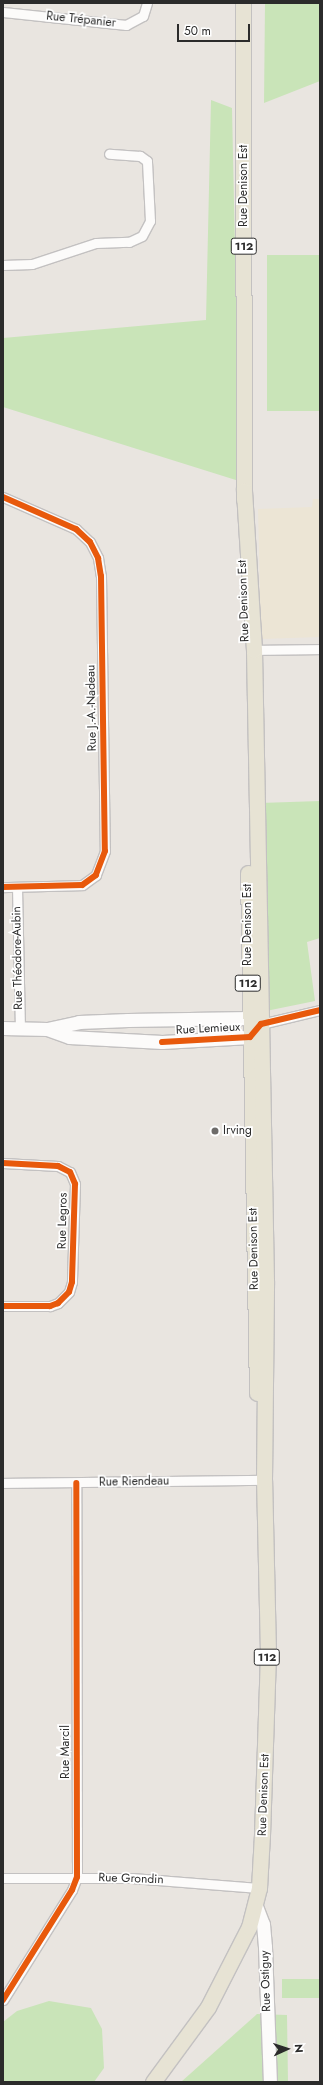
<!DOCTYPE html>
<html>
<head>
<meta charset="utf-8">
<style>
	body { margin:0 }
	#map { position:relative; width:323px; height:2085px; overflow:hidden; background:#e9e5e0; font-family:Jost,sans-serif }
	div>[style] { position:absolute }
	.education>* { inset:0; background:#ece5d5 }
	.green>* { inset:0; background:#c9e4b8; transform-origin:0 0 }
	.roads { filter:drop-shadow(1px 0 #c3c1c1) drop-shadow(-1px 0 #c3c1c1) drop-shadow(0 1px #c3c1c1) drop-shadow(0 -1px #c3c1c1) }
	.street>* { height:9px; margin:-4.5px; padding:0 4.5px; transform-origin:4.5px; border-radius:4.5px; background:#fcfbfa }
	.secondary>* { height:13px; margin:-6.5px; padding:0 6.5px; transform-origin:6.5px; border-radius:6.5px; background:#fcfbfa }
	.primary>* { height:15px; margin:-7.5px; padding:0 7.5px; transform-origin:7.5px; border-radius:7.5px; background:#e7e3d4 }
	.cycleway>* { height:6px; margin:-3px; padding:0 3px; transform-origin:3px; border-radius:3px; background:#e8590c }
	.dots>* { width:11px; height:11px; translate:-50% -50%; box-sizing:border-box; border:2px solid #fff; border-radius:50% }
	span { translate:-50% -50%; white-space:nowrap; text-align:center; line-height:1.15; -webkit-text-stroke:3.5px #fff; paint-order:stroke }
	.shield-label span { padding:1px 3px; background:#fff; border:1px solid; border-radius:3px; -webkit-text-stroke-width:0 }
	.shield-label { font-size:11px; color:#2b2b2b; font-weight:700 }
	.street-label { font-size:12px; color:#2b2b2b }
	.poi-label { font-size:12px; color:#2b2b2b }
	.left { translate:0 -50%; text-align:left }
	.frame { position:absolute; inset:0; border:4px solid #2b2b2b; pointer-events:none }
	.north { position:absolute; left:267px; top:2029px; width:40px; height:40px; -webkit-text-stroke:3px #fff; paint-order:stroke; rotate:87deg; font-size:11px; font-weight:700; line-height:16px; text-align:center; color:#2b2b2b }
	.north::after { content:''; display:block; margin:auto; width:14px; height:18px; background:#2b2b2b; clip-path:polygon(50% 0,100% 100%,50% 72%,0 100%) }
	.scale { position:absolute; left:177px; top:24px; width:73px; height:18px; box-sizing:border-box; border:2px solid #2b2b2b; border-top:0; padding-left:5px; font-size:12px; line-height:14px; white-space:nowrap; color:#2b2b2b; -webkit-text-stroke:3px #fff; paint-order:stroke }
</style>
</head>
<body>
<div id="map">
	<div class="education">
		<i style="clip-path:polygon(313px 499px,320px 499px,320px 637px,261px 639px,258px 509px,312px 507px)"></i>
	</div>
	<div class="green">
		<i style="clip-path:polygon(265px 3px,320px 3px,320px 81px,264px 103px)"></i>
		<i style="clip-path:polygon(211px 100px,232px 108px,242px 577px,239px 481px,3px 407px,3px 338px,206px 320px)"></i>
		<i style="left:267px;top:255px;width:53px;height:156px"></i>
		<i style="clip-path:polygon(320px 801px,320px 938px,307px 942px,315px 1001px,266px 1011px,260px 803px)"></i>
		<i style="left:320px;top:1979px;width:19px;height:38px;rotate:90deg"></i>
		<i style="clip-path:polygon(49px 2001px,91px 2008px,102px 2029px,104px 2068px,94px 2082px,3px 2082px,3px 2022px,17px 2011px)"></i>
		<i style="clip-path:polygon(257px 2014px,287px 2015px,288px 2082px,181px 2082px)"></i>
	</div>
	<div class="roads">
		<div class="street">
			<i style="left:3px;top:12px;width:124px;rotate:6deg"></i>
			<i style="left:126px;top:25px;width:19px;rotate:-28deg"></i>
			<i style="left:143px;top:16px;width:14px;rotate:-73deg"></i>
			<i style="left:3px;top:265px;width:29px;rotate:-2deg"></i>
			<i style="left:32px;top:264px;width:67px;rotate:-18.2deg"></i>
			<i style="left:96px;top:243px;width:33px;rotate:-2deg"></i>
			<i style="left:129px;top:242px;width:14px;rotate:-25deg"></i>
			<i style="left:142px;top:236px;width:17px;rotate:-62deg"></i>
			<i style="left:150px;top:221px;width:60px;rotate:-92.9deg"></i>
			<i style="left:147px;top:161px;width:9px;rotate:-144deg"></i>
			<i style="left:140px;top:156px;width:31px;rotate:-176deg"></i>
			<i style="left:3px;top:497px;width:80px;rotate:23.7deg"></i>
			<i style="left:76px;top:529px;width:19px;rotate:43deg"></i>
			<i style="left:90px;top:542px;width:18px;rotate:63deg"></i>
			<i style="left:98px;top:558px;width:18px;rotate:81deg"></i>
			<i style="left:101px;top:576px;width:275px;rotate:89.2deg"></i>
			<i style="left:105px;top:851px;width:26px;rotate:111deg"></i>
			<i style="left:96px;top:875px;width:17px;rotate:144deg"></i>
			<i style="left:82px;top:885px;width:79px;rotate:178.5deg"></i>
			<i style="left:254px;top:650px;width:66px;rotate:-0.9deg"></i>
			<i style="left:17px;top:887px;width:141px;rotate:88.8deg"></i>
			<i style="left:261px;top:1024px;width:61px;rotate:-13.3deg"></i>
			<i style="left:3px;top:1163px;width:55px;rotate:3.1deg"></i>
			<i style="left:58px;top:1166px;width:13px;rotate:27deg"></i>
			<i style="left:70px;top:1172px;width:13px;rotate:67deg"></i>
			<i style="left:75px;top:1184px;width:98px;rotate:91.8deg"></i>
			<i style="left:72px;top:1282px;width:10px;rotate:107deg"></i>
			<i style="left:69px;top:1292px;width:16px;rotate:135deg"></i>
			<i style="left:58px;top:1303px;width:9px;rotate:159deg"></i>
			<i style="left:50px;top:1306px;width:47px;rotate:180deg"></i>
			<i style="left:3px;top:1483px;width:261px;rotate:-0.7deg"></i>
			<i style="left:3px;top:1878px;width:129px"></i>
			<i style="left:132px;top:1878px;width:127px;rotate:4.5deg"></i>
			<i style="left:3px;top:2000px;width:130px;rotate:-57.9deg"></i>
			<i style="left:72px;top:1890px;width:14px;rotate:-69deg"></i>
			<i style="left:77px;top:1877px;width:394px;rotate:-90.1deg"></i>
		</div>
		<div class="secondary">
			<i style="left:3px;top:1028px;width:44px;rotate:1.3deg"></i>
			<i style="left:47px;top:1029px;width:33px;rotate:-12deg"></i>
			<i style="left:79px;top:1022px;width:49px;rotate:-2.3deg"></i>
			<i style="left:128px;top:1020px;width:121px;rotate:-0.9deg"></i>
			<i style="left:249px;top:1018px;width:13px;rotate:27deg"></i>
			<i style="left:261px;top:1024px;width:17px;rotate:130deg"></i>
			<i style="left:250px;top:1037px;width:88px;rotate:176.7deg"></i>
			<i style="left:162px;top:1042px;width:93px;rotate:-176.9deg"></i>
			<i style="left:69px;top:1037px;width:23px;rotate:-160deg"></i>
			<i style="left:256px;top:1906px;width:19px;rotate:69deg"></i>
			<i style="left:263px;top:1924px;width:23px;rotate:85deg"></i>
			<i style="left:265px;top:1947px;width:135px;rotate:87.9deg"></i>
		</div>
		<div class="primary">
			<i style="left:243px;top:3px;width:496px;rotate:89.9deg"></i>
			<i style="left:248px;top:873px;width:520px;rotate:89.01deg"></i>
			<i style="left:153px;top:2082px;width:93px;rotate:-53.7deg"></i>
			<i style="left:208px;top:2007px;width:90px;rotate:-62.9deg"></i>
			<i style="left:249px;top:1927px;width:40px;rotate:-75.6deg"></i>
			<i style="left:259px;top:1888px;width:53px;rotate:-86.8deg"></i>
			<i style="left:262px;top:1835px;width:182px;rotate:-88.1deg"></i>
			<i style="left:268px;top:1653px;width:173px;rotate:-91.3deg"></i>
			<i style="left:264px;top:1480px;width:199px;rotate:-89.4deg"></i>
			<i style="left:266px;top:1281px;width:631px;rotate:-91.09deg"></i>
			<i style="left:254px;top:650px;width:160px;rotate:-93.6deg"></i>
		</div>
	</div>
	<div class="cycleway">
		<i style="left:3px;top:497px;width:80px;rotate:23.7deg"></i>
		<i style="left:76px;top:529px;width:19px;rotate:43deg"></i>
		<i style="left:90px;top:542px;width:18px;rotate:63deg"></i>
		<i style="left:98px;top:558px;width:18px;rotate:81deg"></i>
		<i style="left:101px;top:576px;width:275px;rotate:89.2deg"></i>
		<i style="left:105px;top:851px;width:26px;rotate:111deg"></i>
		<i style="left:96px;top:875px;width:17px;rotate:144deg"></i>
		<i style="left:82px;top:885px;width:79px;rotate:178.5deg"></i>
		<i style="left:162px;top:1042px;width:88px;rotate:-3.3deg"></i>
		<i style="left:250px;top:1037px;width:17px;rotate:-50deg"></i>
		<i style="left:261px;top:1024px;width:61px;rotate:-13.3deg"></i>
		<i style="left:3px;top:1163px;width:55px;rotate:3.1deg"></i>
		<i style="left:58px;top:1166px;width:13px;rotate:27deg"></i>
		<i style="left:70px;top:1172px;width:13px;rotate:67deg"></i>
		<i style="left:75px;top:1184px;width:98px;rotate:91.8deg"></i>
		<i style="left:72px;top:1282px;width:10px;rotate:107deg"></i>
		<i style="left:69px;top:1292px;width:16px;rotate:135deg"></i>
		<i style="left:58px;top:1303px;width:9px;rotate:159deg"></i>
		<i style="left:50px;top:1306px;width:47px;rotate:180deg"></i>
		<i style="left:3px;top:2000px;width:130px;rotate:-57.9deg"></i>
		<i style="left:72px;top:1890px;width:14px;rotate:-69deg"></i>
		<i style="left:77px;top:1877px;width:394px;rotate:-90.1deg"></i>
	</div>
	<div class="dots">
		<i style="left:215px;top:1131px;background:#6e6c6a"></i>
	</div>
	<div class="shield-label">
		<span style="left:244px;top:246px">112</span>
		<span style="left:248px;top:983px">112</span>
		<span style="left:267px;top:1657px">112</span>
	</div>
	<div class="street-label">
		<span style="left:81px;top:20px;rotate:6deg">Rue Trépanier</span>
		<span style="left:244px;top:186px;rotate:-90deg">Rue Denison Est</span>
		<span style="left:244px;top:601px;rotate:-92deg">Rue Denison Est</span>
		<span style="left:92px;top:708px;rotate:-91deg">Rue J.-A.-Nadeau</span>
		<span style="left:248px;top:925px;rotate:-90deg">Rue Denison Est</span>
		<span style="left:18px;top:958px;rotate:-91deg">Rue Théodore-Aubin</span>
		<span style="left:208px;top:1029px;rotate:-3deg">Rue Lemieux</span>
		<span style="left:63px;top:1221px;rotate:-89deg">Rue Legros</span>
		<span style="left:254px;top:1249px;rotate:-91deg">Rue Denison Est</span>
		<span style="left:134px;top:1482px;rotate:-1deg">Rue Riendeau</span>
		<span style="left:66px;top:1752px;rotate:-90deg">Rue Marcil</span>
		<span style="left:264px;top:1795px;rotate:-88deg">Rue Denison Est</span>
		<span style="left:131px;top:1879px;rotate:2deg">Rue Grondin</span>
		<span style="left:266px;top:1981px;rotate:-92deg">Rue Ostiguy</span>
	</div>
	<div class="poi-label">
		<span class="left" style="left:223px;top:1131px">Irving</span>
	</div>
	<div class="frame"></div>
	<div class="north">N</div>
	<div class="scale">50 m</div>
</div>
</body>
</html>
